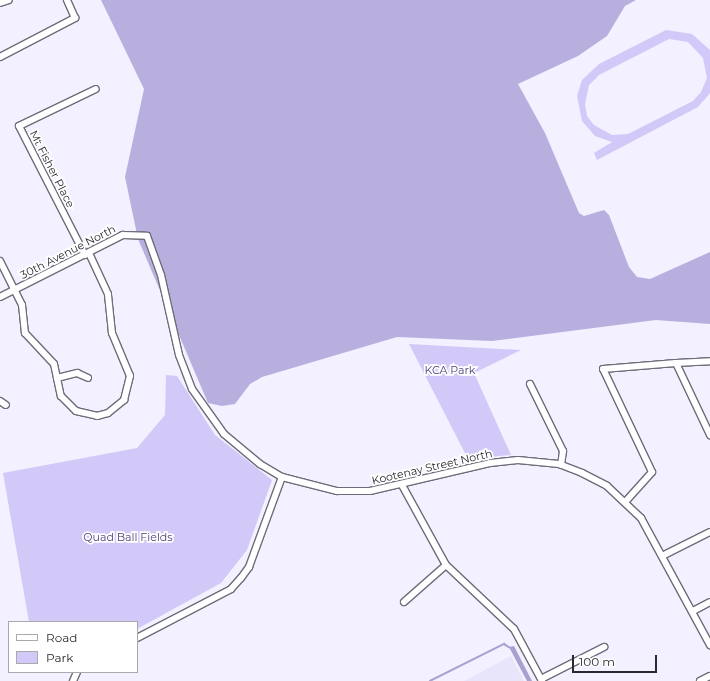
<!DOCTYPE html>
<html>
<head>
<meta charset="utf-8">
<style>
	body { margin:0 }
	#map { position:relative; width:710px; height:681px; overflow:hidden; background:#f3f0ff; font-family:Montserrat,sans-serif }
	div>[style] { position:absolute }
	.built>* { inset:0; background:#e8e4fa }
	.green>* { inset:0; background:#d2c9f8 }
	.forest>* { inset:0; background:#b9afdf }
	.water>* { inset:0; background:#aaa0d0 }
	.stream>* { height:1.5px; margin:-0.75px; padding:0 0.75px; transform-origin:0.75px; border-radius:0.75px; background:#aaa0d0 }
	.roads { filter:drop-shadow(1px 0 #6e6c78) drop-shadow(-1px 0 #6e6c78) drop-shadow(0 1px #6e6c78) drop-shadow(0 -1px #6e6c78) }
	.minor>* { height:6px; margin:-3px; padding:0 3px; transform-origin:3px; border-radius:3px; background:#fff }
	span { translate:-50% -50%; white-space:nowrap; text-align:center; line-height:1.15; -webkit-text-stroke:3.5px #fff; paint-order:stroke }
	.street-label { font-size:11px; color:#2a292f }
	.park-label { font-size:11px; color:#50407c }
	.legend { position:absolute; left:8px; top:621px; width:130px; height:52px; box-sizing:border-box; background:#fff; border:1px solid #aaa9ac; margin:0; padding:5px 7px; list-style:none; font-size:12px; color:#2a292f }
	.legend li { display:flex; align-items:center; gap:8px; height:20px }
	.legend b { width:20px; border:1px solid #aaa9ac }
	.scale { position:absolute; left:572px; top:655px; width:85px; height:18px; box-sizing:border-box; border:2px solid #2a292f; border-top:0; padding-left:5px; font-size:12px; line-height:14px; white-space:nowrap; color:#2a292f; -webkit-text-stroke:3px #fff; paint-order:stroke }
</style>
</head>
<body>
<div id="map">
	<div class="built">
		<i style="clip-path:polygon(511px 656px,524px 681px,464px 681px)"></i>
	</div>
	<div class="green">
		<i style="clip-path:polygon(evenodd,666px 30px,692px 34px,710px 50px,710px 93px,698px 107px,597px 160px,594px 153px,612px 142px,595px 136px,582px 121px,577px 96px,582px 80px,599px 64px,666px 30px,669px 39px,688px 42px,703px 58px,707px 78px,701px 92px,693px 101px,628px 134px,612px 135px,594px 125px,587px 116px,585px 104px,589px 85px,599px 75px,669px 39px)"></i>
		<i style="clip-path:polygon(409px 344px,521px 350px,474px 373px,511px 455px,468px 459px)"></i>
		<i style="clip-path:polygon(166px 375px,177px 376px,215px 435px,272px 480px,247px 550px,221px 583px,137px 629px,137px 622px,29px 622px,3px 473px,137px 448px,165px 415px)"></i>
	</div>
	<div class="forest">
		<i style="clip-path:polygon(101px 0,636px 0,625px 6px,607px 36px,578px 56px,518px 84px,545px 133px,579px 213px,584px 216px,604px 210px,609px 215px,629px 267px,637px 277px,650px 279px,710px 252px,710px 324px,656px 320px,492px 341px,397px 337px,262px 377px,250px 384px,235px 404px,222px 406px,208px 403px,138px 239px,125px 177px,144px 89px)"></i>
	</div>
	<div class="water">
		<i style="clip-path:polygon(514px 646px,532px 681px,527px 681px,509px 647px)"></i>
	</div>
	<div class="stream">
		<i style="left:430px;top:681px;width:83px;rotate:-26.6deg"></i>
		<i style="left:504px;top:644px;width:6px;rotate:31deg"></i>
	</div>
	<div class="roads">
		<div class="minor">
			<i style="left:0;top:3px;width:9px;rotate:-18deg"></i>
			<i style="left:0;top:57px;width:85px;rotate:-27.5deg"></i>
			<i style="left:75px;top:18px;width:20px;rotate:-114deg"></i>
			<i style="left:85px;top:255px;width:145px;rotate:-117.1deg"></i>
			<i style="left:19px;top:126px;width:85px;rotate:-25.7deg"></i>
			<i style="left:0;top:261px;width:49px;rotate:63.4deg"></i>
			<i style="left:22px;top:305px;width:28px;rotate:84deg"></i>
			<i style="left:25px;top:333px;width:42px;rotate:46.9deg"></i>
			<i style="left:54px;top:364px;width:33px;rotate:78deg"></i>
			<i style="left:61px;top:396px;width:21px;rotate:45deg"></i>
			<i style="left:76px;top:411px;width:22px;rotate:13deg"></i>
			<i style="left:97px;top:416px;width:11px;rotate:-15deg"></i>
			<i style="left:108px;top:413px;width:21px;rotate:-39deg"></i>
			<i style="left:124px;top:400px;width:25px;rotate:-76deg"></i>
			<i style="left:130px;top:376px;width:47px;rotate:-112.7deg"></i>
			<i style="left:112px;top:333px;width:39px;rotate:-96deg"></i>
			<i style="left:108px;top:294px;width:45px;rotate:-114.9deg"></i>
			<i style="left:0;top:297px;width:138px;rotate:-26.8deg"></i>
			<i style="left:123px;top:235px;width:24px;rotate:2deg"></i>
			<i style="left:147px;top:236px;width:41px;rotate:70.3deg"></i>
			<i style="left:161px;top:275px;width:82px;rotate:77.3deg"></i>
			<i style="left:179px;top:355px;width:36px;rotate:69deg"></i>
			<i style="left:192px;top:389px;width:55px;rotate:54.6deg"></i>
			<i style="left:224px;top:434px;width:47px;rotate:39.8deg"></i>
			<i style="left:260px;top:464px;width:26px;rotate:31deg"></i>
			<i style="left:282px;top:477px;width:57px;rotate:14.3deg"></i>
			<i style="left:337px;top:491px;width:33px"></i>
			<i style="left:370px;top:491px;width:123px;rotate:-13.1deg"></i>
			<i style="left:490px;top:463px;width:28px;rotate:-6deg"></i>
			<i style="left:518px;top:460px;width:41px;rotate:5.6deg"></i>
			<i style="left:559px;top:464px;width:25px;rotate:21deg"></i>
			<i style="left:582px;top:473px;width:28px;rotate:27deg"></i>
			<i style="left:607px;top:486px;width:47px;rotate:43.3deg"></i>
			<i style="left:641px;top:518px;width:145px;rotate:61.5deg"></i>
			<i style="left:676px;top:363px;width:34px;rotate:-3deg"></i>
			<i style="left:57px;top:378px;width:21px;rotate:-14deg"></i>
			<i style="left:77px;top:373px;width:12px;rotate:24deg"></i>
			<i style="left:530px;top:384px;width:75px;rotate:63.8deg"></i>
			<i style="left:563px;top:451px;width:14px;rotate:98deg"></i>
			<i style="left:0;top:401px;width:7px;rotate:34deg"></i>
			<i style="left:402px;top:485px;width:91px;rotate:61.2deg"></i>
			<i style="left:446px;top:565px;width:93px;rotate:43.3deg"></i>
			<i style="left:514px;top:629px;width:59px;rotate:61.7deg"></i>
			<i style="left:626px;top:501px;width:39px;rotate:-48deg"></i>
			<i style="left:652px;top:472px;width:114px;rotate:-115.4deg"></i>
			<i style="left:603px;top:369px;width:73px;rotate:-4.7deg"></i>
			<i style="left:676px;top:363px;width:80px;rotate:64.7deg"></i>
			<i style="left:664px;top:555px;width:51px;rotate:-26.6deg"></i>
			<i style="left:404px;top:602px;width:56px;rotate:-41.4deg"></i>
			<i style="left:693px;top:611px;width:19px;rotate:-28deg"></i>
			<i style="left:137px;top:638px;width:106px;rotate:-27.5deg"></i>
			<i style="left:231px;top:589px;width:15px;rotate:-48deg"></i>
			<i style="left:241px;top:578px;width:14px;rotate:-54deg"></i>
			<i style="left:249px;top:567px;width:96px;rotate:-69.9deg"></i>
			<i style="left:541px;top:679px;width:71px;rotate:-26.9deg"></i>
			<i style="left:73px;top:681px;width:10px;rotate:-66deg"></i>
			<i style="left:700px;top:681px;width:11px;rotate:-27deg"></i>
		</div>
	</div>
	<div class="street-label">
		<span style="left:52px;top:169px;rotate:63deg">Mt Fisher Place</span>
		<span style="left:68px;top:252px;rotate:-27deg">30th Avenue North</span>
		<span style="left:432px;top:467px;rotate:-13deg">Kootenay Street North</span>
	</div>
	<div class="park-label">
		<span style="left:450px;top:370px">KCA Park</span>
		<span style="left:128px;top:537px">Quad Ball Fields</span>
	</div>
	<ul class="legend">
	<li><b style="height:5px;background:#fff"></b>Road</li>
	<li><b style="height:11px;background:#d2c9f8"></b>Park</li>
	</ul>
	<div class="scale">100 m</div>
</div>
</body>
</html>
